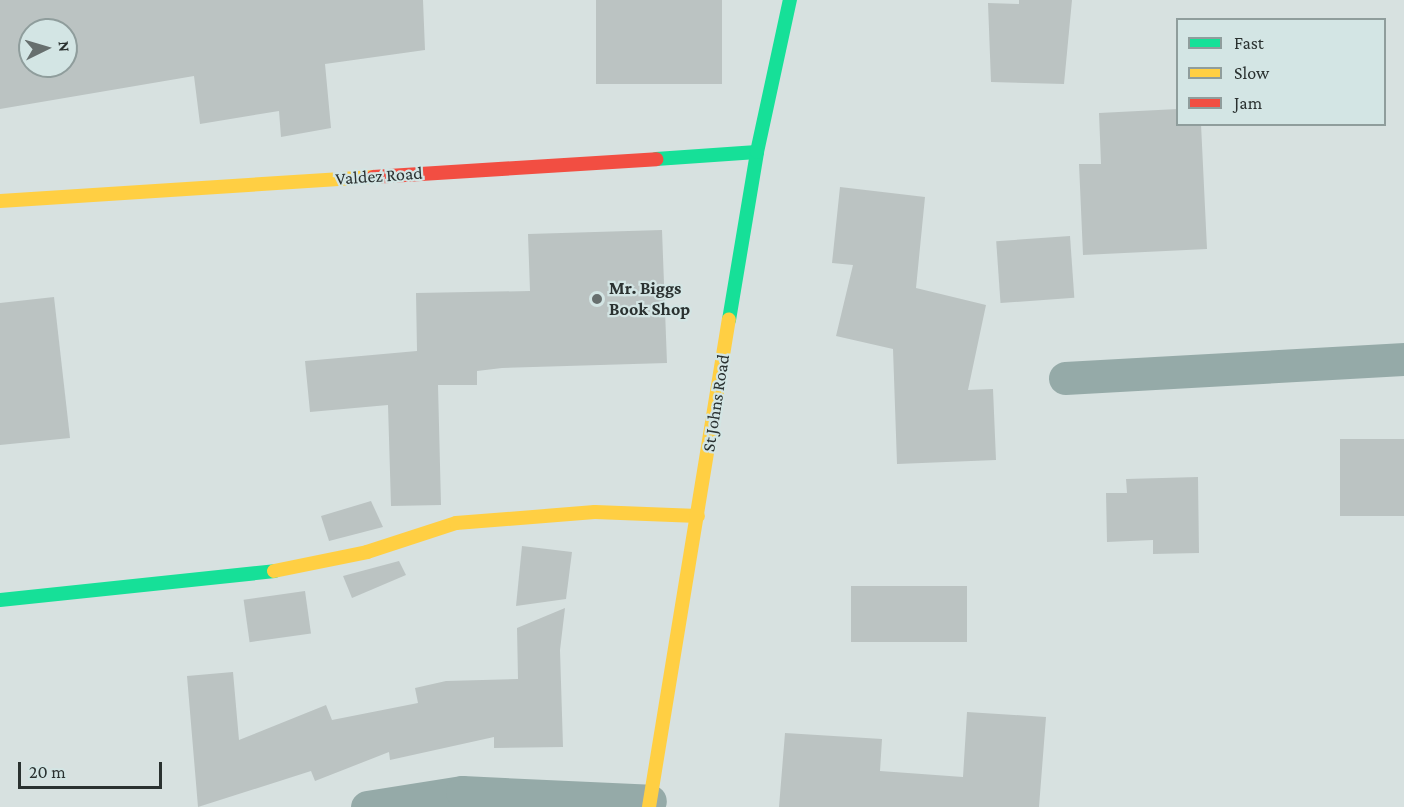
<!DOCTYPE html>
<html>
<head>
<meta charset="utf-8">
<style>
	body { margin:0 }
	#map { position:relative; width:1404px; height:807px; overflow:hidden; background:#d7e1e0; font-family:"Crimson Pro",serif }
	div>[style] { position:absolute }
	.building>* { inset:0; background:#bbc3c2; transform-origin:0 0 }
	.street>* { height:33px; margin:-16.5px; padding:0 16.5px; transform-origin:16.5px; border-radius:16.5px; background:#95aaa8 }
	.fast>* { height:14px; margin:-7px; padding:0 7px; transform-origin:7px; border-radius:7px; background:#16e098 }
	.slow>* { height:14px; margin:-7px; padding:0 7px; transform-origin:7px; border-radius:7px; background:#ffcf43 }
	.jam>* { height:14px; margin:-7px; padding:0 7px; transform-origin:7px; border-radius:7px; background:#f24e42 }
	.dots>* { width:16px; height:16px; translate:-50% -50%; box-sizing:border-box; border:3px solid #d3e5e4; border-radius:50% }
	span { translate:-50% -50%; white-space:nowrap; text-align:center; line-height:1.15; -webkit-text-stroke:4.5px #d3e5e4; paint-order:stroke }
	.street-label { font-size:18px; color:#2a3130 }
	.poi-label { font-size:18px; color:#2a3130; font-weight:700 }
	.left { translate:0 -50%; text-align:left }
	.legend { position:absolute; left:1176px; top:18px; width:210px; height:108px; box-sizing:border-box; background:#d3e5e4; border:2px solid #8f9d9c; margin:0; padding:8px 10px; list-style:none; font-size:18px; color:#2a3130 }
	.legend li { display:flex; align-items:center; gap:12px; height:30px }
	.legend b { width:30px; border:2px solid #8f9d9c }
	.north { position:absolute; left:18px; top:18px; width:60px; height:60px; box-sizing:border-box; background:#d3e5e4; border:2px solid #8f9d9c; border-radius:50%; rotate:85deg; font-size:16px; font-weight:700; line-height:24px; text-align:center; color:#2a3130 }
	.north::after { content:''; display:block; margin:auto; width:21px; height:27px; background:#676f6e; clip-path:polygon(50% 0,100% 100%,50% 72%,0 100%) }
	.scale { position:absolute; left:18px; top:762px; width:144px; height:27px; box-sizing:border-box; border:3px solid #2a3130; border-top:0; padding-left:8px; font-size:18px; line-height:21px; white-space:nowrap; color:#2a3130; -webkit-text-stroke:4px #d3e5e4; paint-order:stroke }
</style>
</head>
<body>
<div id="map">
	<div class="building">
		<i style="clip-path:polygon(evenodd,0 0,423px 0,425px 50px,325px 64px,331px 128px,281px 137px,279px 111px,200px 124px,194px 76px,0 109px,0 0,30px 30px,66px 30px,66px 66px,30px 66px,30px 30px)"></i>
		<i style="left:596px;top:0;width:126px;height:84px"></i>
		<i style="clip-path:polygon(1019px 0,1072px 0,1064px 84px,991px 82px,988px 3px,1019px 4px)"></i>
		<i style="clip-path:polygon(1178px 109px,1178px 124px,1201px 124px,1207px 249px,1083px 255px,1079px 164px,1101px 164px,1099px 113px)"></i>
		<i style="clip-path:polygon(840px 187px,925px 197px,916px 288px,986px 305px,968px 390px,993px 389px,996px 460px,897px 464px,893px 349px,836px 336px,853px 265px,832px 263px)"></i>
		<i style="clip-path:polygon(662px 230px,667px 363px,502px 368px,477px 371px,477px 385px,438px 385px,441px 505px,391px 506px,388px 405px,310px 412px,305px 361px,417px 351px,416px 293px,530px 291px,528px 234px)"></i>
		<i style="left:1070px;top:236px;width:62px;height:74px;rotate:86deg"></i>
		<i style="clip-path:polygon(54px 297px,70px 438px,0 445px,0 303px)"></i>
		<i style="left:1404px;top:439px;width:77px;height:64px;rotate:90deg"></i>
		<i style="clip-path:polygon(1198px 477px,1199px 553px,1153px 554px,1153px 540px,1107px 542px,1106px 493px,1127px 493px,1126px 479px)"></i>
		<i style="clip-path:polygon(371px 501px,383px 527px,329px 541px,321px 516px)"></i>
		<i style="clip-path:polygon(522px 546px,572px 552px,566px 599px,516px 606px)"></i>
		<i style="clip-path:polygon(399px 561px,406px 575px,352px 598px,343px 576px)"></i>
		<i style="left:967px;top:586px;width:56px;height:116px;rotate:90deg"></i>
		<i style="left:305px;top:591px;width:43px;height:62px;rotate:82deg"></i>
		<i style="clip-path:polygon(565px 608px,560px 650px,563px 747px,494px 748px,494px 737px,390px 760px,389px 752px,315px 781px,311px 771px,198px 807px,187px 676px,233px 672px,239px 740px,326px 705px,332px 720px,418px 703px,415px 688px,446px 681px,518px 679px,517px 628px)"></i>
		<i style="clip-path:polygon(967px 712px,1046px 717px,1039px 807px,779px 807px,785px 733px,882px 739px,880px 771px,963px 777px)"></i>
	</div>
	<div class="street">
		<i style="left:1065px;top:378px;width:340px;rotate:-3.2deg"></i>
		<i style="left:367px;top:807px;width:96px;rotate:-9deg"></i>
		<i style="left:462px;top:792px;width:188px;rotate:2.7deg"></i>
	</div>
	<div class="fast">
		<i style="left:656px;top:159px;width:101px;rotate:-4deg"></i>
		<i style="left:729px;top:320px;width:170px;rotate:-80.5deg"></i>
		<i style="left:757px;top:152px;width:156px;rotate:-77.8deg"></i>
		<i style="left:0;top:600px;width:276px;rotate:-6deg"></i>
	</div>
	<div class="slow">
		<i style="left:0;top:201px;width:374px;rotate:-3.7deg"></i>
		<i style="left:274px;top:571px;width:95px;rotate:-11.5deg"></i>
		<i style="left:367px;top:552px;width:94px;rotate:-18deg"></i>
		<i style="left:456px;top:523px;width:139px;rotate:-4.5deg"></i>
		<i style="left:595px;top:512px;width:103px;rotate:2.2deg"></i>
		<i style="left:649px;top:807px;width:494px;rotate:-80.7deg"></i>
	</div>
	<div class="jam">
		<i style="left:373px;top:177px;width:284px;rotate:-3.6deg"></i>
	</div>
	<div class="dots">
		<i style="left:597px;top:299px;background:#676f6e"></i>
	</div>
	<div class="street-label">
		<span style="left:379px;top:176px;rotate:-4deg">Valdez Road</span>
		<span style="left:716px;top:403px;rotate:-81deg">St Johns Road</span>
	</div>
	<div class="poi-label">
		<span class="left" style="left:609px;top:299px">Mr. Biggs<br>Book Shop</span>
	</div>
	<ul class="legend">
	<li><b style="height:8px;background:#16e098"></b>Fast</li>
	<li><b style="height:8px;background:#ffcf43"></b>Slow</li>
	<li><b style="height:8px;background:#f24e42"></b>Jam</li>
	</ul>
	<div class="north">N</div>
	<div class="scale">20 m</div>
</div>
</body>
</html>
